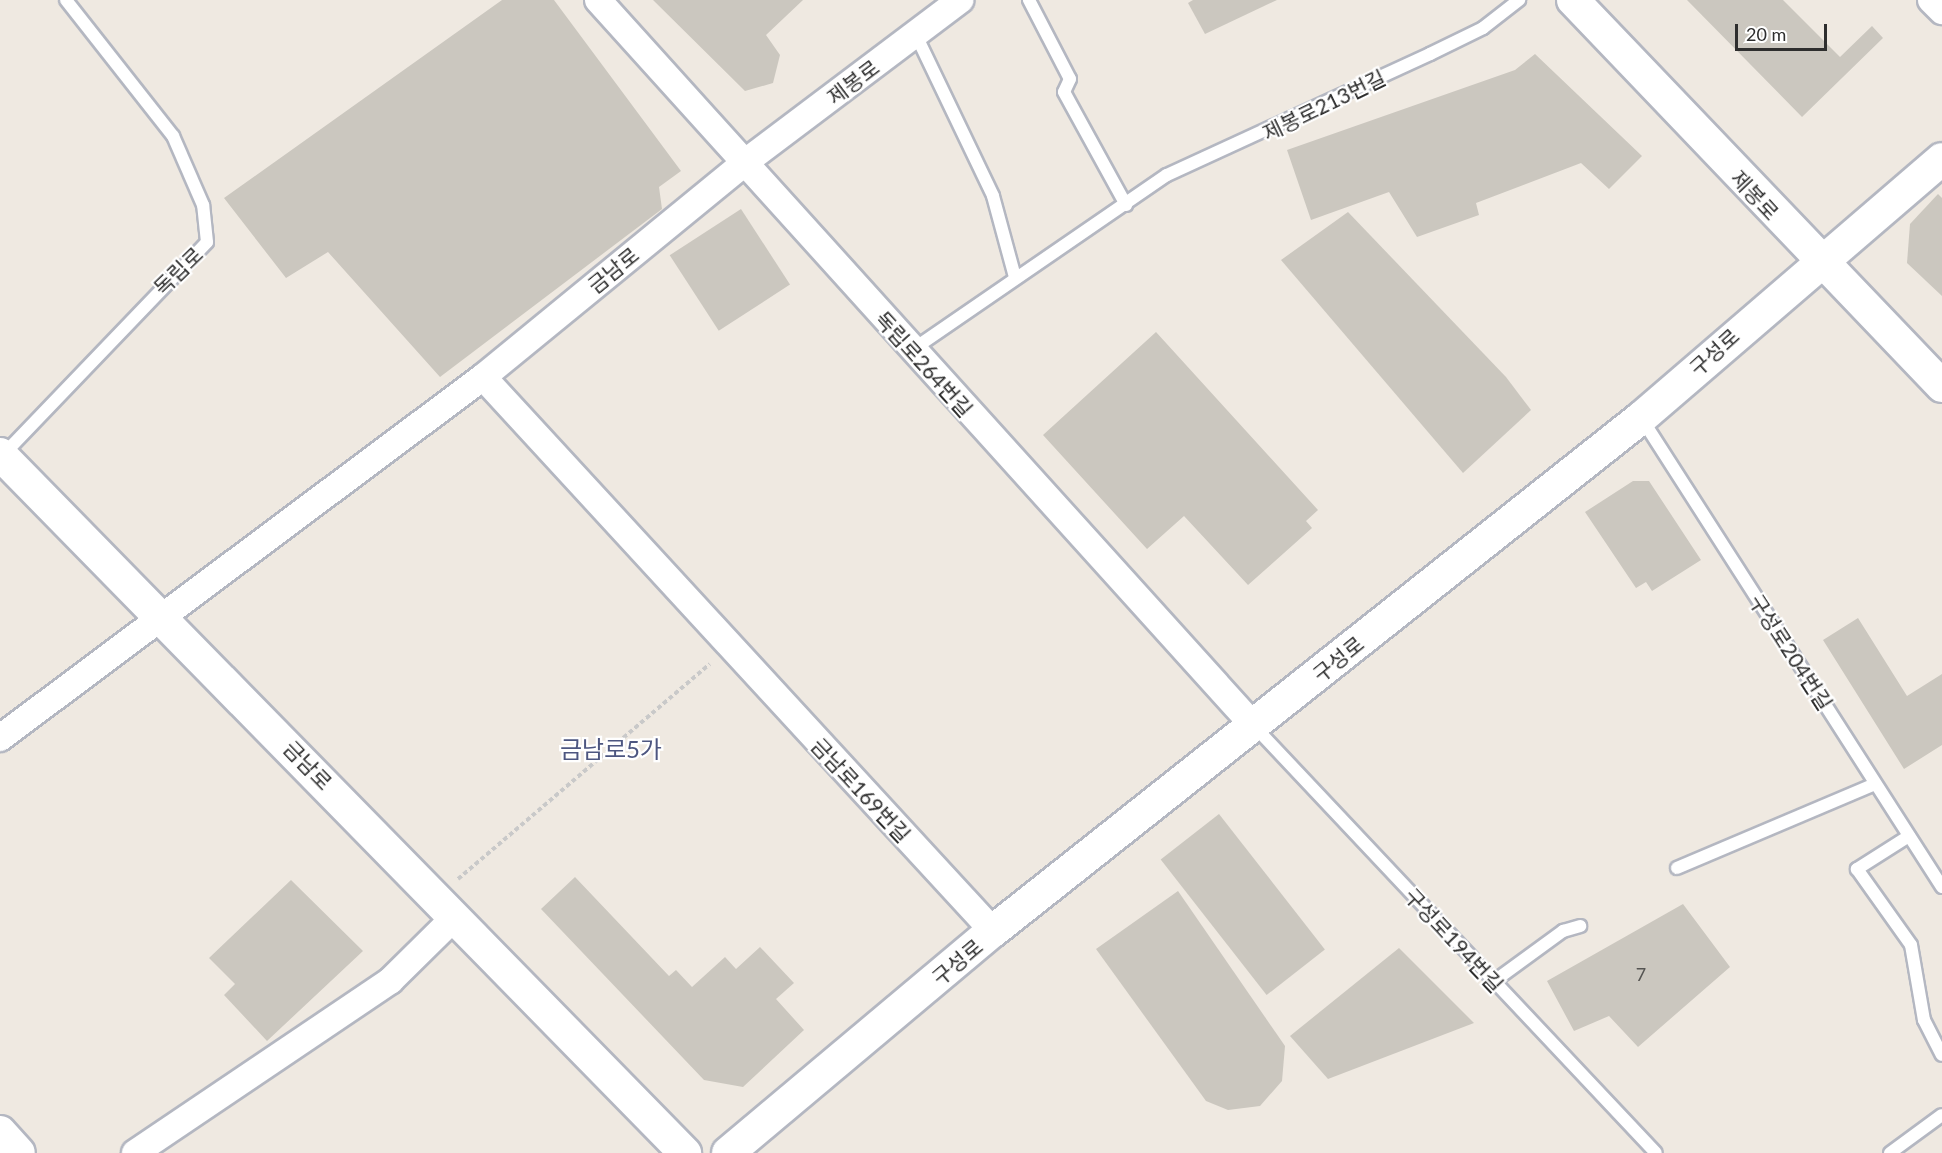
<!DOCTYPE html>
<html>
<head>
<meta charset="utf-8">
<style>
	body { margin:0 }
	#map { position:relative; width:1942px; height:1153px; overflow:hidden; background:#efe9e1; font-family:Lato,"Noto Sans KR",sans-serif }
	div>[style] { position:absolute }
	.building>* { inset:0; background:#cbc7bf; transform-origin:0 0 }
	.path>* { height:4px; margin-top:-2px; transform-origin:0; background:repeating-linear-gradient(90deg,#c9c9c9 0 4.5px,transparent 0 7.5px) }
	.roads { filter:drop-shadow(2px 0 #b4b7c1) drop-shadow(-2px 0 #b4b7c1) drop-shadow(0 2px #b4b7c1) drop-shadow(0 -2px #b4b7c1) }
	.service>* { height:12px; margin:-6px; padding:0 6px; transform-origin:6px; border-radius:6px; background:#fff }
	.minor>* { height:26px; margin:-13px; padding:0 13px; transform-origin:13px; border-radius:13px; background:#fff }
	.tertiary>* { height:32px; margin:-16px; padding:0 16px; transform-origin:16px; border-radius:16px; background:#fff }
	span { translate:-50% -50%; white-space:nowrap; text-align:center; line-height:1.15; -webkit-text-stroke:4.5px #fff; paint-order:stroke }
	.number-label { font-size:18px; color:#555452 }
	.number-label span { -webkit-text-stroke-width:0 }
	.street-label { font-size:21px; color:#2e2e2e }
	.quarter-label { font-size:24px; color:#4d5680 }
	.scale { position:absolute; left:1735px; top:24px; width:92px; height:27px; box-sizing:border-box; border:3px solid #2e2e2e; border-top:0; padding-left:8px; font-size:18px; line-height:21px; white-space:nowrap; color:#2e2e2e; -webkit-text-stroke:4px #fff; paint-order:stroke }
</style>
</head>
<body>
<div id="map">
	<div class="building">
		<i style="clip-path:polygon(502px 0,554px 0,681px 171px,659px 187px,662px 209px,440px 377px,328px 252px,286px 278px,224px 198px)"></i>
		<i style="clip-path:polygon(653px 0,803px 0,766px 35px,780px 55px,773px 83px,745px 91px)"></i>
		<i style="clip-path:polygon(1193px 0,1277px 0,1205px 34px,1188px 3px)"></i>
		<i style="clip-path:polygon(1687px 0,1783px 0,1840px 57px,1872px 26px,1883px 38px,1802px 117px)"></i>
		<i style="clip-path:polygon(1535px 54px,1642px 156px,1609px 189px,1581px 163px,1476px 203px,1479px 215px,1417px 237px,1389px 192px,1311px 220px,1287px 150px,1515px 70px)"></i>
		<i style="clip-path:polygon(1938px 194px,1942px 198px,1942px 296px,1907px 263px,1910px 224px)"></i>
		<i style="left:741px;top:209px;width:90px;height:85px;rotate:57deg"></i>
		<i style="clip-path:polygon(1348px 212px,1506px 377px,1531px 410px,1463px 473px,1281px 260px)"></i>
		<i style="clip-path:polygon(1156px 332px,1318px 510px,1306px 521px,1312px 528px,1248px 585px,1184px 516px,1147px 549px,1043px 435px)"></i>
		<i style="clip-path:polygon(1633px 481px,1649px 481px,1701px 560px,1652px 591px,1646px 582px,1636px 588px,1585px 512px)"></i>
		<i style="clip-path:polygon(1858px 618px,1907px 696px,1942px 674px,1942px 745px,1904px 769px,1823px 640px)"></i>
		<i style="left:1219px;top:814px;width:172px;height:74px;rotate:52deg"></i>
		<i style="clip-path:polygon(575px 877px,669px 976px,676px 970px,692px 987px,725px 957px,736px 969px,760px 947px,794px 983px,776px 999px,804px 1030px,743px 1087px,704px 1080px,541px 909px)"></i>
		<i style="clip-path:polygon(291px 880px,363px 951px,267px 1041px,224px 995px,235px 984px,209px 958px)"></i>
		<i style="clip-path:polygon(1178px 891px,1285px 1046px,1282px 1081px,1260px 1106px,1228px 1110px,1206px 1101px,1096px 949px)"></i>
		<i style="clip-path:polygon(1683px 904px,1730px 967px,1638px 1047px,1609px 1016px,1574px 1031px,1547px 981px)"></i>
		<i style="clip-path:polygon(1399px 948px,1474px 1023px,1328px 1079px,1290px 1036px)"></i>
	</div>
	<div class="path">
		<i style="left:458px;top:879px;width:331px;rotate:-40.5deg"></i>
	</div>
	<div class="roads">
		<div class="service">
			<i style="left:1029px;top:0;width:89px;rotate:62.6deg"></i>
			<i style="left:1070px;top:79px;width:14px;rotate:115deg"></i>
			<i style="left:1064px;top:92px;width:129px;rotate:61.2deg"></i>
			<i style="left:916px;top:35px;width:178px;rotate:64.4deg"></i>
			<i style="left:993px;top:196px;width:84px;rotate:74.8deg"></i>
			<i style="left:912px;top:350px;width:309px;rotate:-34.5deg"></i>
			<i style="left:1167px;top:175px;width:289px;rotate:-24.7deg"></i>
			<i style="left:1430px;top:54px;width:59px;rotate:-26.1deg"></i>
			<i style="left:1483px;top:28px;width:46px;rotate:-37.9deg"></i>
			<i style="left:1642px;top:419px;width:556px;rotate:57.34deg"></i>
			<i style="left:2px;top:456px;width:296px;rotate:-46.2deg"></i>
			<i style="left:207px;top:242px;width:37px;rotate:-96deg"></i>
			<i style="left:203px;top:205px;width:75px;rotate:-113.5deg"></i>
			<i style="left:173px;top:136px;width:173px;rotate:-128.2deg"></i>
			<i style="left:1254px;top:726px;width:586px;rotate:46.73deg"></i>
			<i style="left:1909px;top:836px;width:62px;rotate:147.6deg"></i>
			<i style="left:1857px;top:869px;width:93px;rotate:54.6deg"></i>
			<i style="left:1911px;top:945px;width:76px;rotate:80.2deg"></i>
			<i style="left:1924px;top:1020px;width:39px;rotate:63deg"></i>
			<i style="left:1677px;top:868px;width:215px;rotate:-23deg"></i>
			<i style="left:1493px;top:982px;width:87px;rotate:-36.1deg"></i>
			<i style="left:1563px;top:931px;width:18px;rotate:-16deg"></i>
			<i style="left:1890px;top:1153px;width:64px;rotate:-36.2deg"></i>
		</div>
		<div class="minor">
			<i style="left:598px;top:0;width:978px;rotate:47.9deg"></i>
			<i style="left:1931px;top:0;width:16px;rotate:45deg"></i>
			<i style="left:483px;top:377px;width:753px;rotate:47.37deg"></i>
			<i style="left:0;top:738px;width:603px;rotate:-36.77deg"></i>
			<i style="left:483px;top:377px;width:338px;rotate:-39.3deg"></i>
			<i style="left:744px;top:163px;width:271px;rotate:-37deg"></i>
			<i style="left:135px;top:1153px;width:308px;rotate:-34deg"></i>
			<i style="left:390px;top:981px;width:91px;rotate:-44.6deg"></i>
		</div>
		<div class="tertiary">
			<i style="left:1573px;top:0;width:534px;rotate:46.29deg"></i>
			<i style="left:0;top:454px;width:979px;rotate:45.58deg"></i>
			<i style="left:0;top:1132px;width:28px;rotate:48deg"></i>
			<i style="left:728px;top:1153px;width:346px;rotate:-40deg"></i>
			<i style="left:993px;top:931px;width:826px;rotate:-38.37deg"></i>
			<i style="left:1641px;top:418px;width:397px;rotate:-40.7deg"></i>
		</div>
	</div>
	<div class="number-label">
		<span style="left:1641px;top:974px">7</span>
	</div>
	<div class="street-label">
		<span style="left:853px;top:82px;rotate:-37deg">제봉로</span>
		<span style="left:1324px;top:105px;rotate:-26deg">제봉로213번길</span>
		<span style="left:1755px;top:195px;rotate:47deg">제봉로</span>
		<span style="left:613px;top:270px;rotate:-39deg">금남로</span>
		<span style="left:178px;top:271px;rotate:-44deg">독립로</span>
		<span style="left:1714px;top:352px;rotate:-42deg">구성로</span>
		<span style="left:924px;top:364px;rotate:48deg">독립로264번길</span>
		<span style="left:1791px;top:652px;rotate:57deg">구성로204번길</span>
		<span style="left:1338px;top:659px;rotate:-39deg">구성로</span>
		<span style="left:308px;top:765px;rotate:46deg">금남로</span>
		<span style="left:861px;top:790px;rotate:47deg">금남로169번길</span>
		<span style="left:1454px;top:940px;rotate:47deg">구성로194번길</span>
		<span style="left:957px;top:962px;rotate:-40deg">구성로</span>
	</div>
	<div class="quarter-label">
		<span style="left:611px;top:749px">금남로5가</span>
	</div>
	<div class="scale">20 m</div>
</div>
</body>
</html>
